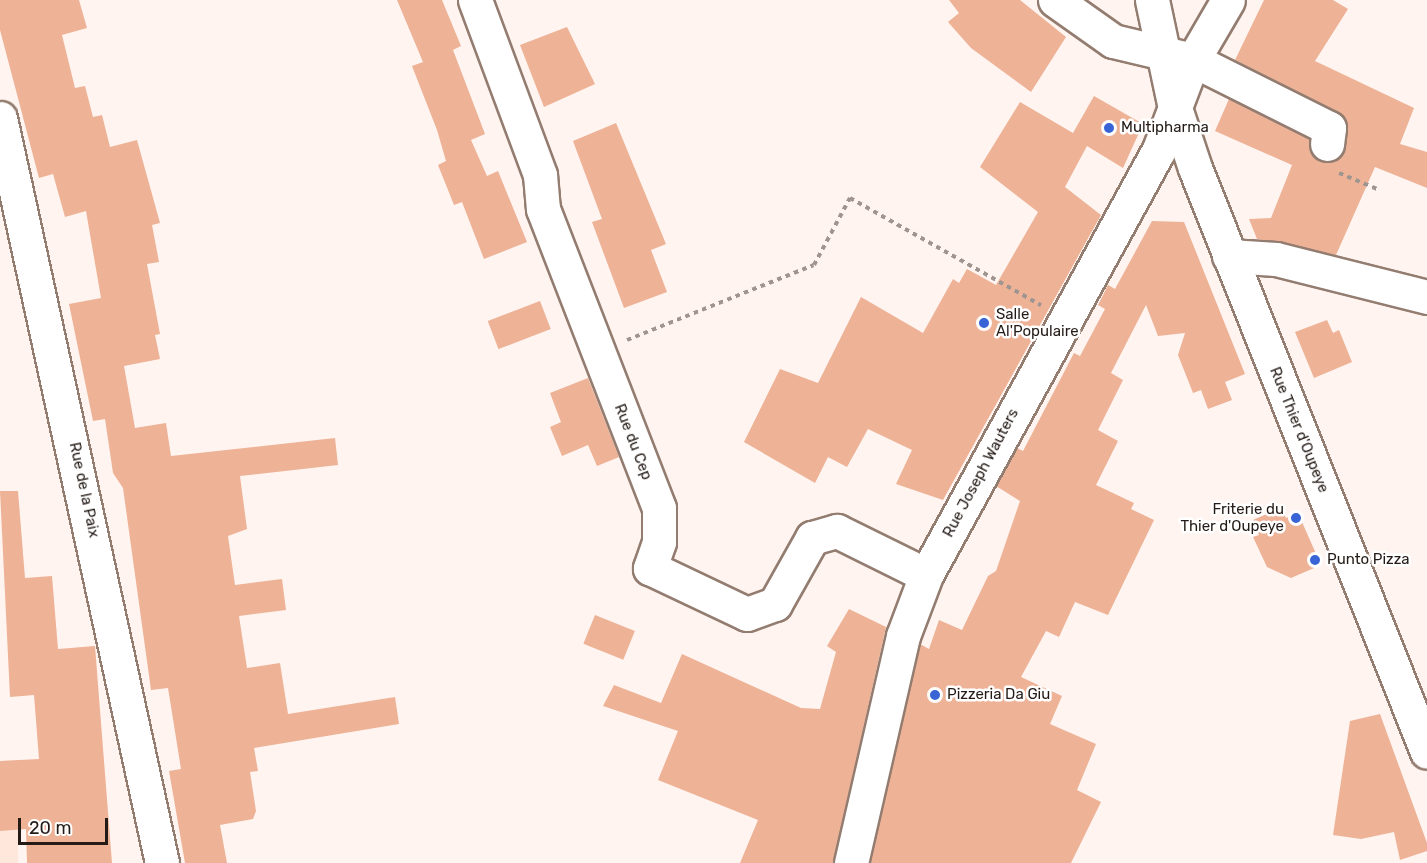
<!DOCTYPE html>
<html>
<head>
<meta charset="utf-8">
<style>
	body { margin:0 }
	#map { position:relative; width:1427px; height:863px; overflow:hidden; background:#fff4ef; font-family:Rubik,sans-serif }
	div>[style] { position:absolute }
	.education>* { inset:0; background:#ffe7dc }
	.building>* { inset:0; background:#eeb297; transform-origin:0 0 }
	.path>* { height:4px; margin-top:-2px; transform-origin:0; background:repeating-linear-gradient(90deg,#9f9590 0 4.5px,transparent 0 9px) }
	.roads { filter:drop-shadow(2px 0 #937c70) drop-shadow(-2px 0 #937c70) drop-shadow(0 2px #937c70) drop-shadow(0 -2px #937c70) }
	.street>* { height:33px; margin:-16.5px; padding:0 16.5px; transform-origin:16.5px; border-radius:16.5px; background:#fff }
	.secondary>* { height:33px; margin:-16.5px; padding:0 16.5px; transform-origin:16.5px; border-radius:16.5px; background:#fff }
	.dots>* { width:16px; height:16px; translate:-50% -50%; box-sizing:border-box; border:3px solid #fff; border-radius:50% }
	span { translate:-50% -50%; white-space:nowrap; text-align:center; line-height:1.15; -webkit-text-stroke:5px #fff; paint-order:stroke }
	.poi-label { font-size:15px; color:#241b16 }
	.left { translate:0 -50%; text-align:left }
	.right { translate:-100% -50%; text-align:right }
	.street-label { font-size:15px; color:#241b16 }
	.scale { position:absolute; left:18px; top:818px; width:90px; height:27px; box-sizing:border-box; border:3px solid #241b16; border-top:0; padding-left:8px; font-size:18px; line-height:21px; white-space:nowrap; color:#241b16; -webkit-text-stroke:4px #fff; paint-order:stroke }
</style>
</head>
<body>
<div id="map">
	<div class="education">
		<i style="clip-path:polygon(24px 760px,27px 807px,18px 827px,18px 863px,0 863px,0 761px)"></i>
	</div>
	<div class="building">
		<i style="clip-path:polygon(0 0,79px 0,87px 28px,62px 35px,75px 88px,85px 86px,93px 117px,102px 115px,110px 147px,137px 140px,160px 223px,152px 225px,159px 262px,147px 264px,160px 334px,155px 335px,160px 359px,124px 366px,135px 428px,166px 423px,171px 456px,335px 438px,338px 465px,240px 476px,247px 529px,228px 536px,235px 585px,282px 579px,286px 610px,239px 616px,247px 668px,280px 663px,288px 714px,395px 697px,399px 724px,254px 748px,258px 771px,250px 772px,256px 811px,253px 819px,220px 825px,227px 863px,185px 863px,169px 771px,181px 769px,168px 688px,151px 690px,123px 488px,113px 473px,105px 419px,93px 421px,69px 304px,101px 298px,86px 211px,65px 217px,53px 174px,39px 178px,0 30px)"></i>
		<i style="clip-path:polygon(397px 0,442px 0,461px 46px,453px 50px,485px 134px,471px 140px,487px 176px,498px 171px,527px 242px,484px 259px,462px 202px,454px 205px,438px 165px,446px 161px,437px 130px,412px 66px,423px 62px)"></i>
		<i style="clip-path:polygon(949px 0,1020px 0,1066px 37px,1031px 92px,971px 48px,948px 22px,959px 13px)"></i>
		<i style="clip-path:polygon(1264px 0,1333px 0,1348px 9px,1315px 61px,1414px 108px,1400px 144px,1427px 152px,1427px 188px,1375px 167px,1336px 255px,1257px 239px,1249px 219px,1271px 218px,1292px 165px,1215px 131px,1229px 99px,1309px 139px,1316px 159px,1334px 161px,1345px 147px,1346px 120px,1338px 112px,1235px 60px)"></i>
		<i style="clip-path:polygon(567px 27px,595px 84px,544px 107px,520px 45px)"></i>
		<i style="clip-path:polygon(1094px 96px,1143px 124px,1123px 168px,1087px 146px,1065px 187px,1101px 215px,943px 500px,896px 484px,912px 450px,868px 429px,847px 467px,828px 457px,815px 483px,744px 442px,780px 369px,818px 383px,861px 297px,923px 333px,953px 279px,959px 283px,967px 269px,996px 285px,1038px 212px,980px 167px,1020px 102px,1073px 133px)"></i>
		<i style="clip-path:polygon(616px 123px,666px 244px,651px 250px,667px 292px,624px 308px,592px 222px,602px 219px,573px 141px)"></i>
		<i style="clip-path:polygon(1152px 221px,1184px 222px,1245px 374px,1225px 382px,1232px 400px,1208px 409px,1201px 390px,1193px 393px,1178px 355px,1185px 333px,1158px 336px,1146px 305px,1111px 373px,1123px 380px,1098px 430px,1118px 441px,1096px 485px,1134px 503px,1131px 509px,1154px 520px,1108px 615px,1075px 602px,1059px 637px,1046px 631px,1021px 677px,1062px 696px,1050px 724px,1096px 744px,1077px 790px,1101px 802px,1071px 863px,870px 863px,920px 644px,929px 649px,939px 620px,962px 630px,988px 576px,996px 571px,1020px 501px,996px 486px,1017px 448px,1023px 451px,1074px 353px,1080px 356px,1105px 309px,1098px 305px,1108px 285px,1115px 289px)"></i>
		<i style="left:540px;top:301px;width:30px;height:56px;rotate:69deg"></i>
		<i style="clip-path:polygon(1327px 320px,1333px 333px,1339px 330px,1352px 362px,1314px 378px,1295px 332px)"></i>
		<i style="clip-path:polygon(588px 378px,619px 457px,597px 466px,588px 445px,562px 456px,550px 427px,561px 422px,550px 393px)"></i>
		<i style="clip-path:polygon(0 491px,18px 491px,25px 578px,52px 576px,58px 649px,95px 646px,112px 863px,27px 863px,26px 829px,0 831px,0 761px,39px 759px,34px 695px,10px 697px)"></i>
		<i style="clip-path:polygon(1281px 508px,1286px 518px,1298px 513px,1321px 565px,1291px 578px,1267px 567px,1253px 537px,1259px 535px,1253px 520px)"></i>
		<i style="clip-path:polygon(849px 609px,886px 627px,833px 863px,740px 863px,758px 820px,658px 780px,678px 731px,603px 706px,614px 685px,661px 703px,682px 654px,801px 708px,820px 709px,836px 652px,827px 646px)"></i>
		<i style="left:595px;top:615px;width:43px;height:31px;rotate:22deg"></i>
		<i style="clip-path:polygon(1380px 714px,1427px 843px,1427px 851px,1400px 860px,1394px 832px,1361px 839px,1333px 835px,1350px 721px)"></i>
	</div>
	<div class="path">
		<i style="left:1339px;top:173px;width:41px;rotate:22.8deg"></i>
		<i style="left:627px;top:340px;width:201px;rotate:-21.9deg"></i>
		<i style="left:814px;top:265px;width:76px;rotate:-61.8deg"></i>
		<i style="left:850px;top:198px;width:219px;rotate:29.3deg"></i>
	</div>
	<div class="roads">
		<div class="street">
			<i style="left:475px;top:0;width:187px;rotate:69.6deg"></i>
			<i style="left:540px;top:175px;width:34px;rotate:85deg"></i>
			<i style="left:543px;top:209px;width:321px;rotate:68.8deg"></i>
			<i style="left:659px;top:508px;width:34px;rotate:90deg"></i>
			<i style="left:659px;top:542px;width:28px;rotate:109deg"></i>
			<i style="left:650px;top:568px;width:107px;rotate:25.4deg"></i>
			<i style="left:747px;top:614px;width:30px;rotate:-20deg"></i>
			<i style="left:775px;top:604px;width:76px;rotate:-60.7deg"></i>
			<i style="left:812px;top:538px;width:26px;rotate:-16deg"></i>
			<i style="left:837px;top:531px;width:99px;rotate:26.3deg"></i>
			<i style="left:1055px;top:0;width:71px;rotate:35.3deg"></i>
			<i style="left:1113px;top:41px;width:82px;rotate:13.4deg"></i>
			<i style="left:1193px;top:60px;width:152px;rotate:26.6deg"></i>
			<i style="left:1329px;top:128px;width:16px;rotate:97deg"></i>
			<i style="left:0;top:118px;width:762px;rotate:77.73deg"></i>
			<i style="left:1229px;top:256px;width:47px;rotate:3.7deg"></i>
			<i style="left:1276px;top:259px;width:156px;rotate:14.1deg"></i>
			<i style="left:851px;top:863px;width:233px;rotate:-77.1deg"></i>
			<i style="left:903px;top:636px;width:65px;rotate:-69.3deg"></i>
			<i style="left:926px;top:575px;width:482px;rotate:-61.3deg"></i>
			<i style="left:1158px;top:152px;width:98px;rotate:-69.2deg"></i>
			<i style="left:1193px;top:60px;width:69px;rotate:-59.7deg"></i>
		</div>
		<div class="secondary">
			<i style="left:1152px;top:0;width:110px;rotate:78deg"></i>
			<i style="left:1175px;top:108px;width:63px;rotate:71.6deg"></i>
			<i style="left:1195px;top:168px;width:628px;rotate:68.33deg"></i>
		</div>
	</div>
	<div class="dots">
		<i style="left:1109px;top:128px;background:#3964d5"></i>
		<i style="left:984px;top:323px;background:#3964d5"></i>
		<i style="left:1296px;top:518px;background:#3964d5"></i>
		<i style="left:1315px;top:560px;background:#3964d5"></i>
		<i style="left:935px;top:695px;background:#3964d5"></i>
	</div>
	<div class="poi-label">
		<span class="left" style="left:1121px;top:128px">Multipharma</span>
		<span class="left" style="left:996px;top:323px">Salle<br>Al'Populaire</span>
		<span class="right" style="left:1284px;top:518px">Friterie du<br>Thier d'Oupeye</span>
		<span class="left" style="left:1327px;top:560px">Punto Pizza</span>
		<span class="left" style="left:947px;top:695px">Pizzeria Da Giu</span>
	</div>
	<div class="street-label">
		<span style="left:1299px;top:430px;rotate:68deg">Rue Thier d'Oupeye</span>
		<span style="left:633px;top:442px;rotate:69deg">Rue du Cep</span>
		<span style="left:981px;top:473px;rotate:-62deg">Rue Joseph Wauters</span>
		<span style="left:84px;top:490px;rotate:78deg">Rue de la Paix</span>
	</div>
	<div class="scale">20 m</div>
</div>
</body>
</html>
